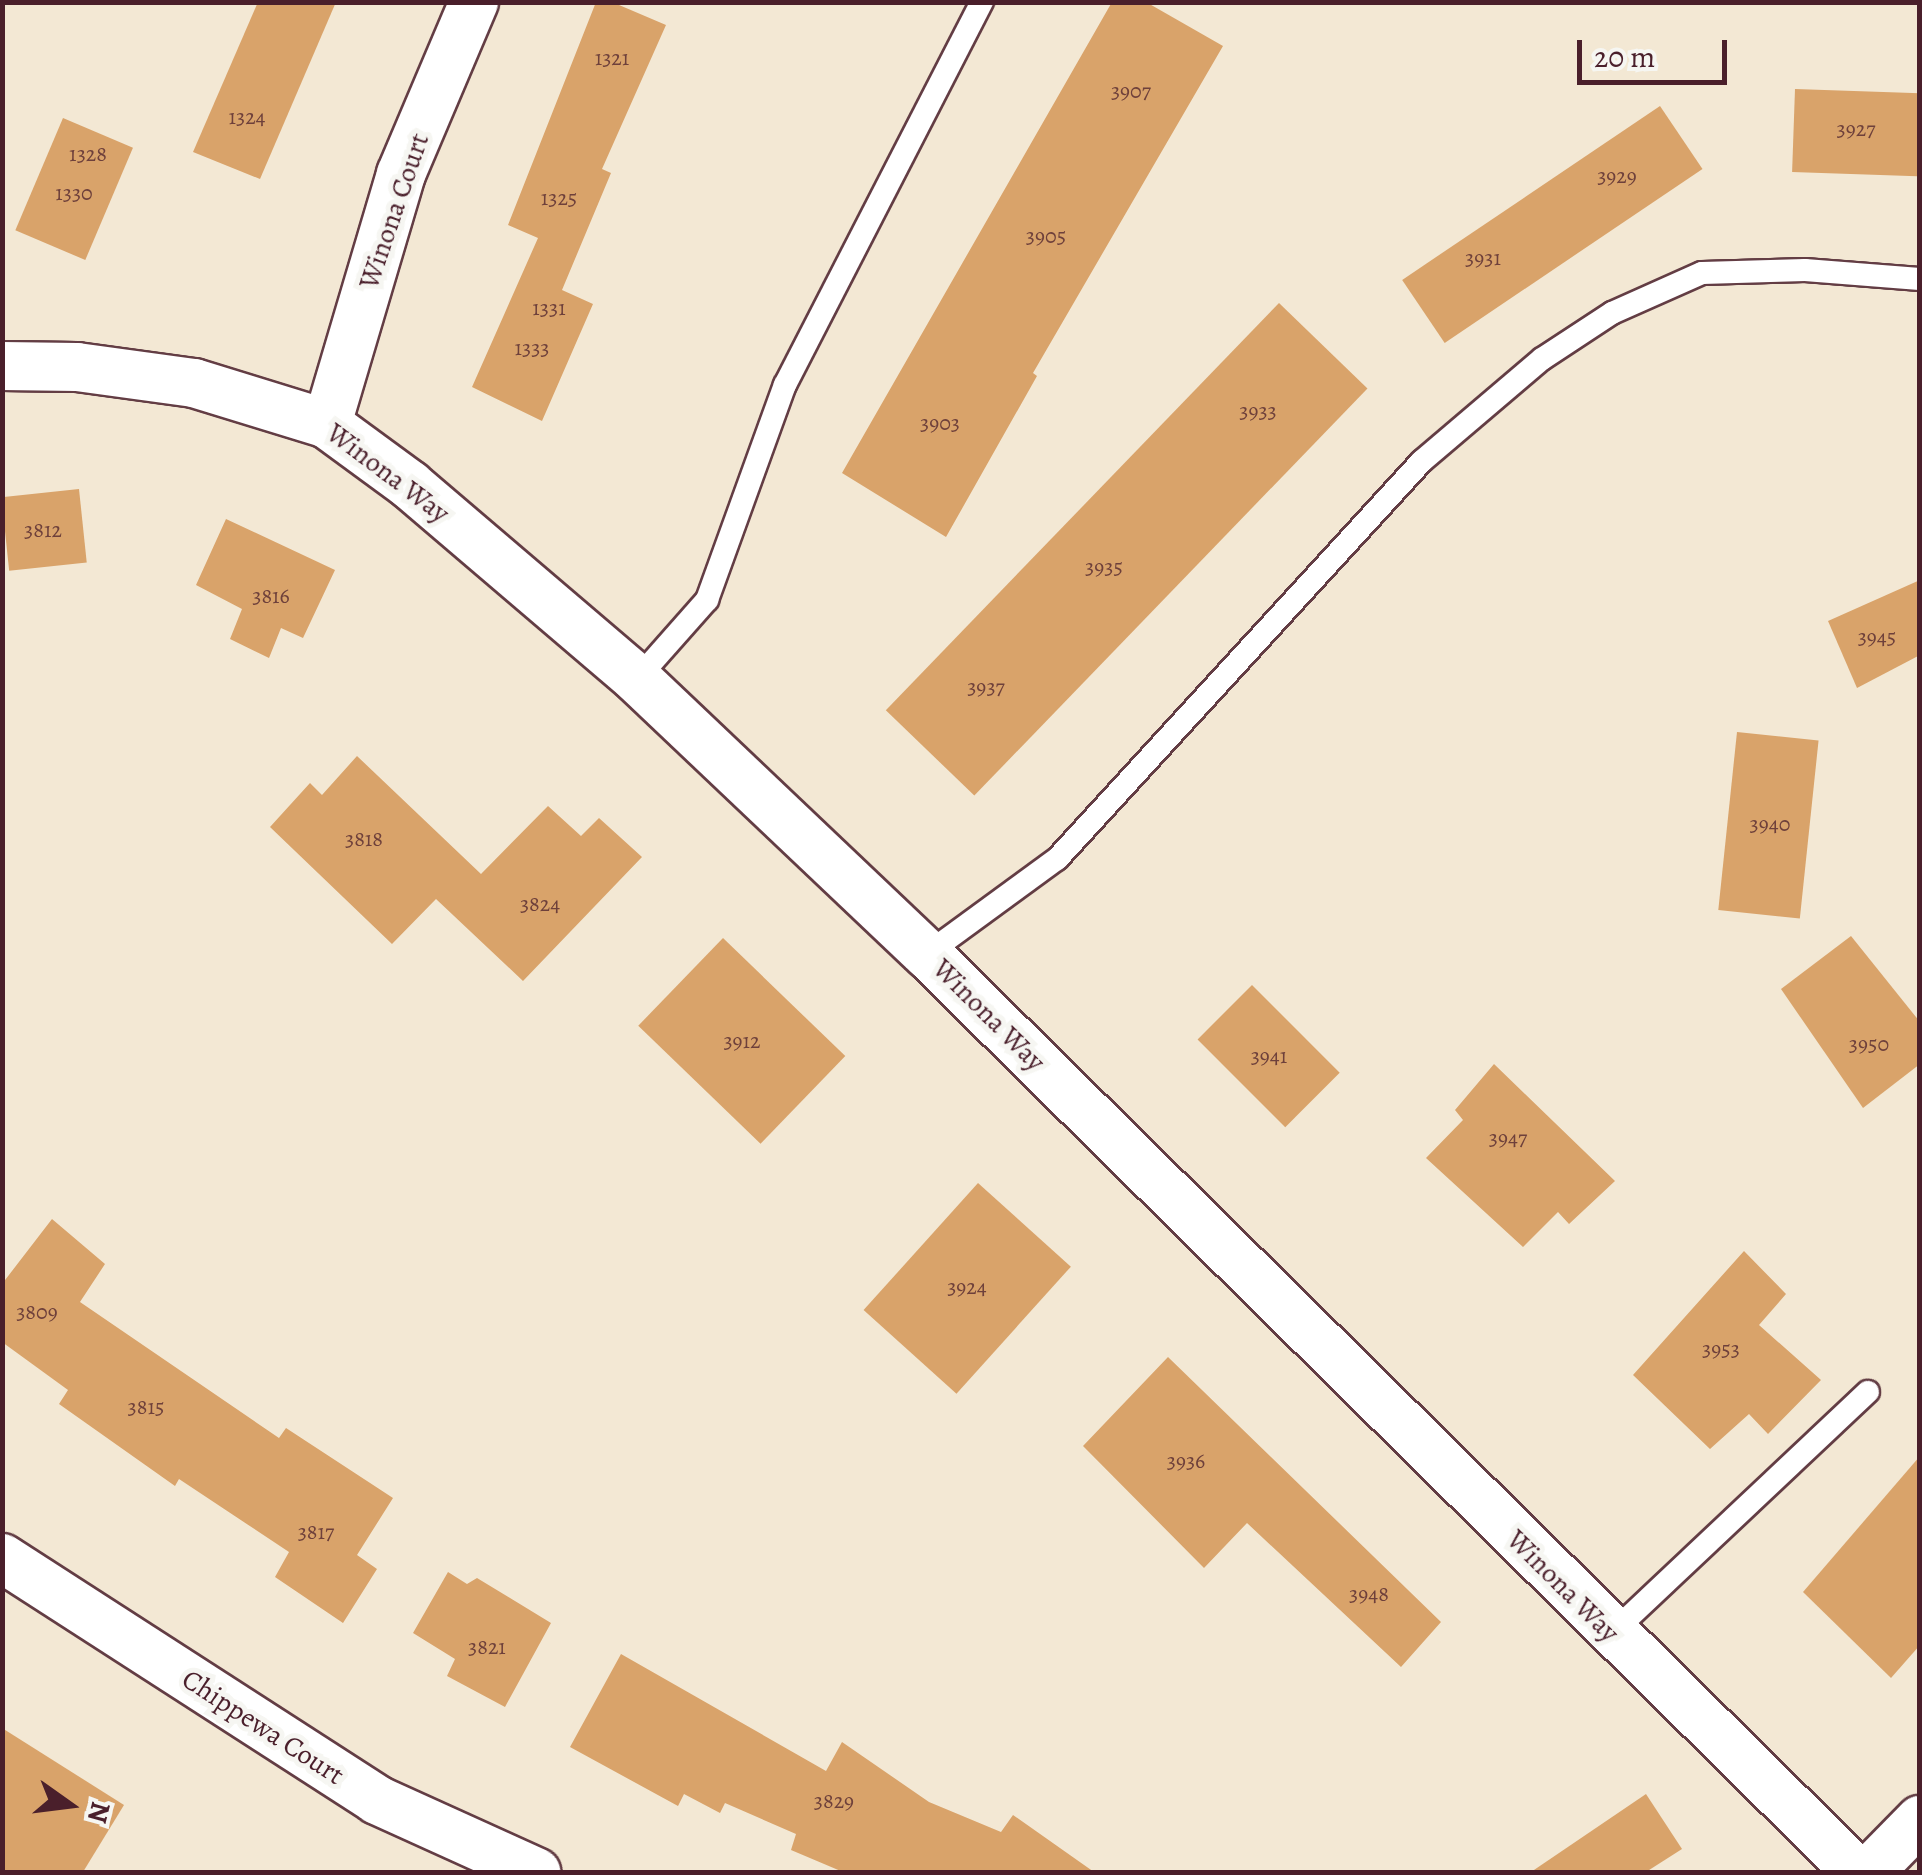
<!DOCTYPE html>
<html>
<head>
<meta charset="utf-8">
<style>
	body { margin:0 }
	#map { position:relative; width:1922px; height:1875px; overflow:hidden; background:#f3e8d4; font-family:Alegreya,serif }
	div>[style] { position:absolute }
	.building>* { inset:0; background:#d9a36a; transform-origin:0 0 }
	.roads { filter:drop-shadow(2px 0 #633d44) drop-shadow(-2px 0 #633d44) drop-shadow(0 2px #633d44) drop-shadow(0 -2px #633d44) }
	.lane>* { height:22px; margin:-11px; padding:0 11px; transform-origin:11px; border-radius:11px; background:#fff }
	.street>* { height:48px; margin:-24px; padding:0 24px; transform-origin:24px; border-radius:24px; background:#fff }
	span { translate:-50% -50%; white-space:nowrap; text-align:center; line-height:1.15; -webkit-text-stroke:10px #f6f6f2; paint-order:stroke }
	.number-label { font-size:22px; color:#6e403b }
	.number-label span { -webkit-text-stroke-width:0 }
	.street-label { font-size:28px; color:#4a1f2b }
	.frame { position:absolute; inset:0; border:5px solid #4a1f2b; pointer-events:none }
	.north { position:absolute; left:20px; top:1755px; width:100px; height:100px; -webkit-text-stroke:8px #f6f6f2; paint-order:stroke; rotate:104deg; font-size:28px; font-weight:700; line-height:40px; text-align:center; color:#4a1f2b }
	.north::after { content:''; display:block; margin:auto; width:35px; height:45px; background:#4a1f2b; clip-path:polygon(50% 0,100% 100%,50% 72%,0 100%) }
	.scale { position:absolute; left:1577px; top:40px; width:150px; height:45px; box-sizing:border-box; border:5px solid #4a1f2b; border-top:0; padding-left:12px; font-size:30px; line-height:35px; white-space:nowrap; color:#4a1f2b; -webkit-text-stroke:8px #f6f6f2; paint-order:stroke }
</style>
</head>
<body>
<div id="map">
	<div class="building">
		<i style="clip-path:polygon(258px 2px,336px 2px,260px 179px,193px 152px)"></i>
		<i style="clip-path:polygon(596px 2px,612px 2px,666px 25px,602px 169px,611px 173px,562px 290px,593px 304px,542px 421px,472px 387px,538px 238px,508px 225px)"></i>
		<i style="clip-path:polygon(1112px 2px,1146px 2px,1223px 46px,1033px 373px,1037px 376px,946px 537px,842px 473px)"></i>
		<i style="left:1795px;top:89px;width:125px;height:83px;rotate:2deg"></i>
		<i style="left:1660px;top:106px;width:76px;height:311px;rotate:56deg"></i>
		<i style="left:63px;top:118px;width:76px;height:122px;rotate:23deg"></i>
		<i style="left:1279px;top:303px;width:123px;height:566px;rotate:44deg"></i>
		<i style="left:79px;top:489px;width:74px;height:78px;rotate:84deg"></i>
		<i style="clip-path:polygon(226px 519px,335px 570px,303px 638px,281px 628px,269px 658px,230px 639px,242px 609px,196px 585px)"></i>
		<i style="clip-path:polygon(1920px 580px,1920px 655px,1857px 688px,1828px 621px)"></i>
		<i style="left:1737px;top:732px;width:82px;height:179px;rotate:6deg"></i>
		<i style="clip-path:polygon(357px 756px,481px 874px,548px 806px,581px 836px,599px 818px,642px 857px,523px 981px,436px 899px,392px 944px,270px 827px,310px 783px,322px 795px)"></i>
		<i style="clip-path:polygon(1851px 936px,1920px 1022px,1920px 1064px,1863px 1108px,1781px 989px)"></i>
		<i style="left:723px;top:938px;width:170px;height:122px;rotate:44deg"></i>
		<i style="left:1252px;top:985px;width:124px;height:77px;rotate:45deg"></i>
		<i style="clip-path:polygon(1494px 1064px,1615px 1181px,1569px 1224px,1558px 1212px,1523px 1247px,1426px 1158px,1463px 1120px,1455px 1110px)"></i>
		<i style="left:978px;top:1183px;width:125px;height:171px;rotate:42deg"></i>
		<i style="clip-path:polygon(52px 1219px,105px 1264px,80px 1302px,279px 1438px,286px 1428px,393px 1498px,357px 1555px,377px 1569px,343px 1623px,275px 1577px,289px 1552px,179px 1479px,175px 1486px,59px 1404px,68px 1390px,2px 1342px,2px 1284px)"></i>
		<i style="clip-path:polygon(1744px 1251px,1786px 1294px,1759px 1325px,1821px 1380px,1768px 1434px,1749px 1414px,1710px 1449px,1633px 1375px)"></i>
		<i style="clip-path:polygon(1168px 1357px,1441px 1622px,1401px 1667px,1247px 1523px,1204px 1568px,1083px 1446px)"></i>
		<i style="clip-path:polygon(1920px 1456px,1920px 1645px,1891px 1678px,1803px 1592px)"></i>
		<i style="clip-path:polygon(448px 1572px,467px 1584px,477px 1578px,551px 1623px,505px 1707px,447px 1676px,455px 1659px,413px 1633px)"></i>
		<i style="clip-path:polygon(621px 1654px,826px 1771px,842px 1742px,929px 1802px,1001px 1832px,1013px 1815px,1094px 1872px,843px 1872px,791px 1850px,796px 1834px,725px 1803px,720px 1813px,684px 1794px,678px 1806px,570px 1747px)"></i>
		<i style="clip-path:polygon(2px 1728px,124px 1805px,83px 1872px,2px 1872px)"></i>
		<i style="clip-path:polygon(1646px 1794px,1682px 1849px,1646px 1872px,1531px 1872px)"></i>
	</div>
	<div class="roads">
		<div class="lane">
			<i style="left:637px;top:679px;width:106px;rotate:-48.5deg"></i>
			<i style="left:707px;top:600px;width:229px;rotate:-70.1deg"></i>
			<i style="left:785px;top:385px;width:431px;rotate:-62.8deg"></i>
			<i style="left:927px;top:954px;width:161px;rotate:-36.2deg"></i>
			<i style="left:1057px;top:859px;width:540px;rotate:-47.48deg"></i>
			<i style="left:1422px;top:461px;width:157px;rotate:-40.4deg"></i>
			<i style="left:1542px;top:359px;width:84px;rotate:-33.3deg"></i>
			<i style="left:1612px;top:313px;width:98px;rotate:-24deg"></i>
			<i style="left:1702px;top:273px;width:103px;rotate:-1.7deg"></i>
			<i style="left:1805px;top:270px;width:115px;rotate:4.5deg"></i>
			<i style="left:1611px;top:1634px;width:353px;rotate:-43.3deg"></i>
		</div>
		<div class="street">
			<i style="left:2px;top:366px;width:75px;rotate:0.8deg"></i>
			<i style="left:77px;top:367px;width:118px;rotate:7.8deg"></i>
			<i style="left:194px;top:383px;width:139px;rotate:17.1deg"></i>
			<i style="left:327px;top:424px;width:103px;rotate:36.3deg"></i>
			<i style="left:410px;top:485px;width:299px;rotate:40.5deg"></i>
			<i style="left:637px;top:679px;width:400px;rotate:43.5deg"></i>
			<i style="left:927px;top:954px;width:1307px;rotate:44.63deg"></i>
			<i style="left:327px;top:424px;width:261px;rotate:-73.5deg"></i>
			<i style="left:401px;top:174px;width:187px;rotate:-67deg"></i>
			<i style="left:2px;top:1558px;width:446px;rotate:32.8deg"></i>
			<i style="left:377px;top:1800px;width:175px;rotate:24.4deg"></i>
			<i style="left:1869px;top:1872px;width:73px;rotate:-45.6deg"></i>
		</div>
	</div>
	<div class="number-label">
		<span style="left:612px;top:59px">1321</span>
		<span style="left:1131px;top:92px">3907</span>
		<span style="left:247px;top:118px">1324</span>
		<span style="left:1856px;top:130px">3927</span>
		<span style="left:88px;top:155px">1328</span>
		<span style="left:1617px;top:177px">3929</span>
		<span style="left:74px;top:194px">1330</span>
		<span style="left:559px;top:199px">1325</span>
		<span style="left:1046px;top:237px">3905</span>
		<span style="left:1483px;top:259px">3931</span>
		<span style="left:549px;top:309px">1331</span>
		<span style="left:532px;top:349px">1333</span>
		<span style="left:1258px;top:412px">3933</span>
		<span style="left:940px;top:424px">3903</span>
		<span style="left:43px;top:531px">3812</span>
		<span style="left:1104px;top:568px">3935</span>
		<span style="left:271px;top:597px">3816</span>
		<span style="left:1877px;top:638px">3945</span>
		<span style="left:986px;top:688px">3937</span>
		<span style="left:1770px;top:825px">3940</span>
		<span style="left:364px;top:840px">3818</span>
		<span style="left:540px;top:905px">3824</span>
		<span style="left:742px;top:1042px">3912</span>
		<span style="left:1869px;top:1045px">3950</span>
		<span style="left:1269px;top:1057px">3941</span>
		<span style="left:1508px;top:1139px">3947</span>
		<span style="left:967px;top:1288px">3924</span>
		<span style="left:37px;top:1313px">3809</span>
		<span style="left:1721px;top:1350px">3953</span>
		<span style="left:146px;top:1408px">3815</span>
		<span style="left:1186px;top:1462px">3936</span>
		<span style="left:316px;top:1533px">3817</span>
		<span style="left:1369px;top:1595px">3948</span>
		<span style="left:487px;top:1648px">3821</span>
		<span style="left:834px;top:1802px">3829</span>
	</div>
	<div class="street-label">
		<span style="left:394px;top:211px;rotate:-71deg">Winona Court</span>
		<span style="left:388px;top:473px;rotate:37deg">Winona Way</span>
		<span style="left:989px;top:1015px;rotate:45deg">Winona Way</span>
		<span style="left:1563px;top:1586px;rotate:45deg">Winona Way</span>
		<span style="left:263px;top:1727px;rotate:33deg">Chippewa Court</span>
	</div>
	<div class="frame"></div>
	<div class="north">N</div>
	<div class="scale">20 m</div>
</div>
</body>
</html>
